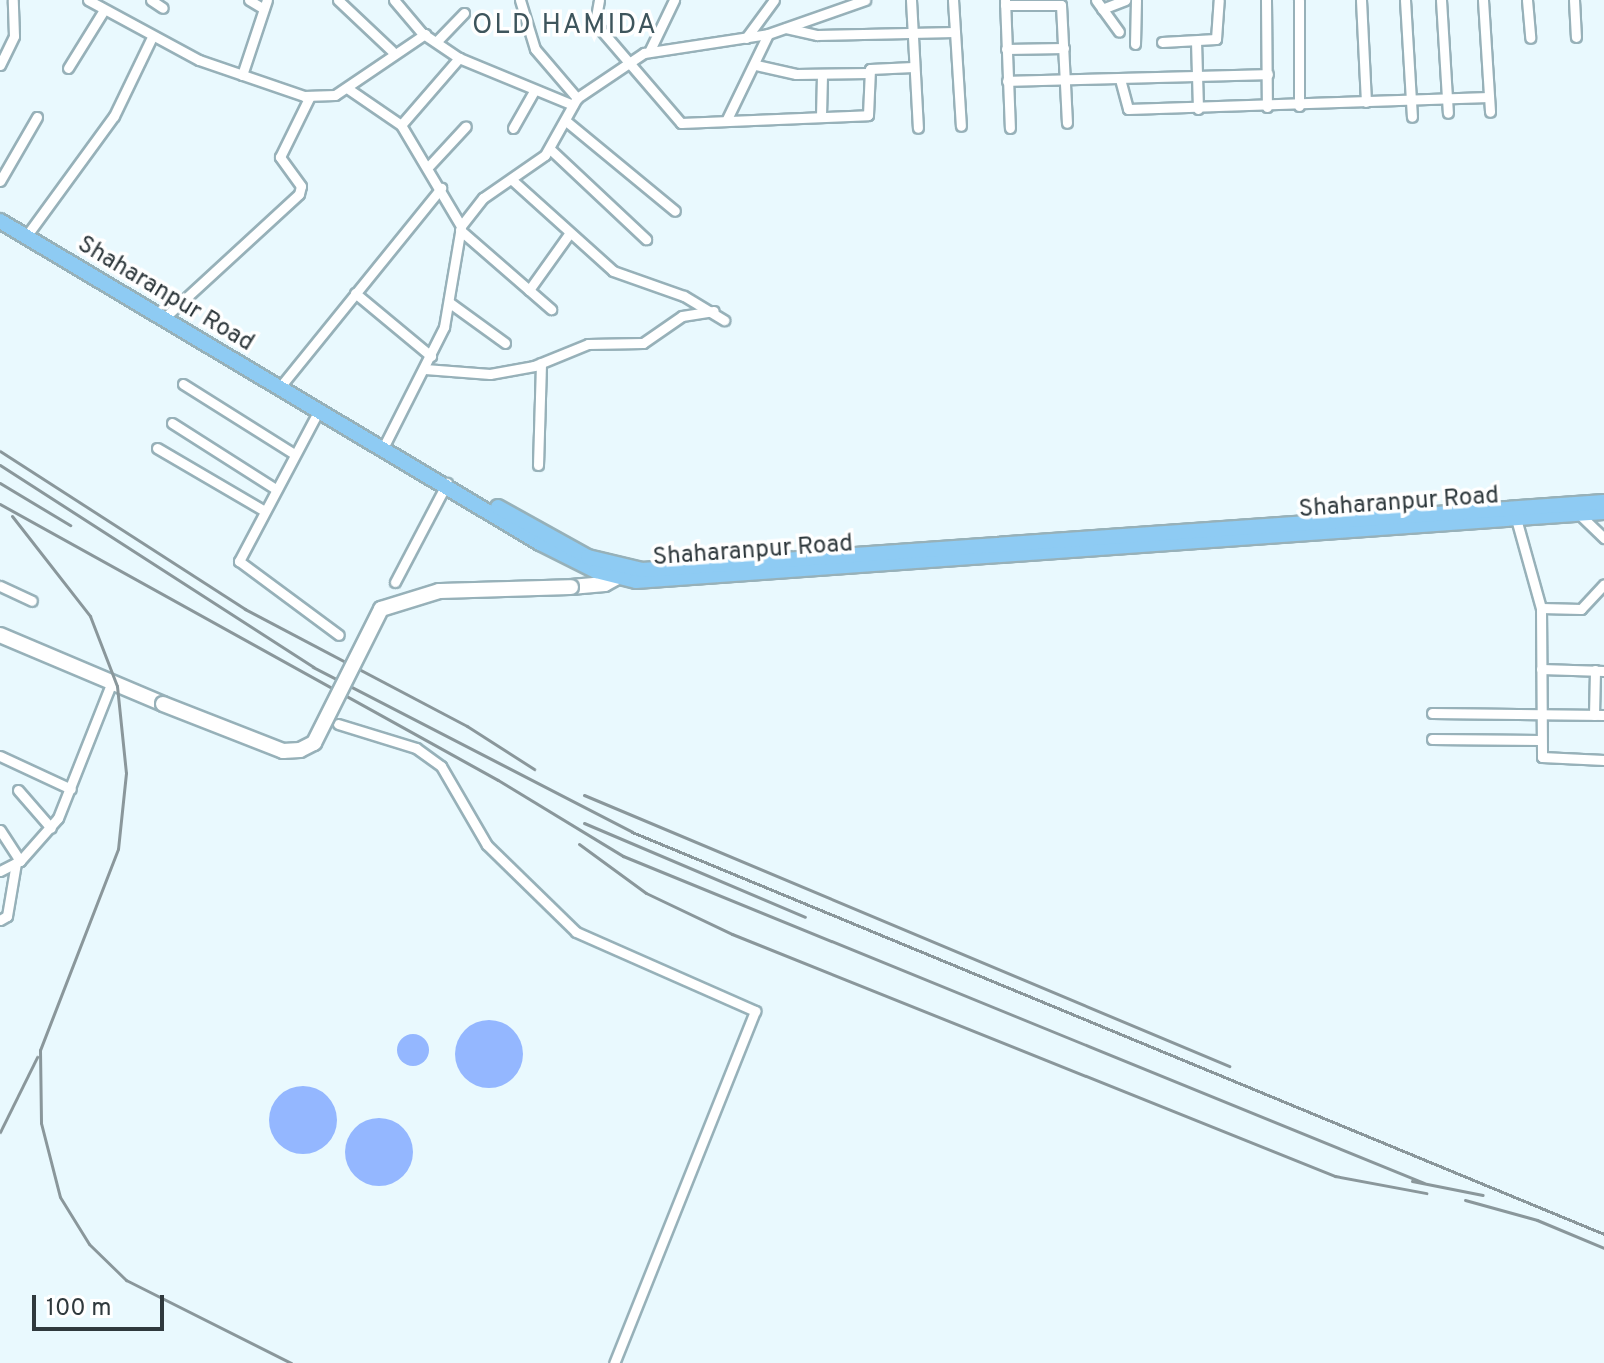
<!DOCTYPE html>
<html>
<head>
<meta charset="utf-8">
<style>
	body { margin:0 }
	#map { position:relative; width:1604px; height:1363px; overflow:hidden; background:#e9f9fe; font-family:Overpass,sans-serif }
	div>[style] { position:absolute }
	.water>* { inset:0; background:#94b7ff }
	.round { border-radius:50% }
	.roads { filter:drop-shadow(2px 0 #97b1b9) drop-shadow(-2px 0 #97b1b9) drop-shadow(0 2px #97b1b9) drop-shadow(0 -2px #97b1b9) }
	.minor>* { height:9px; margin:-4.5px; padding:0 4.5px; transform-origin:4.5px; border-radius:4.5px; background:#fff }
	.secondary>* { height:14px; margin:-7px; padding:0 7px; transform-origin:7px; border-radius:7px; background:#fff }
	.primary>* { height:14px; margin:-7px; padding:0 7px; transform-origin:7px; border-radius:7px; background:#8ecbf3 }
	.rail>* { height:3px; margin:-1.5px; padding:0 1.5px; transform-origin:1.5px; border-radius:1.5px; background:#8a979b }
	.bridges { filter:drop-shadow(2px 0 #97b1b9) drop-shadow(-2px 0 #97b1b9) drop-shadow(0 2px #97b1b9) drop-shadow(0 -2px #97b1b9) }
	.secondary-bridge>* { height:14px; margin:-7px; padding:0 7px; transform-origin:7px; border-radius:7px; background:#fff }
	span { translate:-50% -50%; white-space:nowrap; text-align:center; line-height:1.15; -webkit-text-stroke:7px #fff; paint-order:stroke }
	.street-label { font-size:24px; color:#2f393d }
	.quarter-label { font-size:28px; color:#3e555c; letter-spacing:2px }
	.scale { position:absolute; left:32px; top:1295px; width:132px; height:36px; box-sizing:border-box; border:4px solid #2f393d; border-top:0; padding-left:10px; font-size:24px; line-height:28px; white-space:nowrap; color:#2f393d; -webkit-text-stroke:6px #fff; paint-order:stroke }
</style>
</head>
<body>
<div id="map">
	<div class="water">
		<i class="round" style="left:455px;top:1020px;width:68px;height:68px"></i>
		<i class="round" style="left:397px;top:1034px;width:32px;height:32px"></i>
		<i class="round" style="left:269px;top:1086px;width:68px;height:68px"></i>
		<i class="round" style="left:345px;top:1118px;width:68px;height:68px"></i>
	</div>
	<div class="roads">
		<div class="minor">
			<i style="left:88px;top:0;width:126px;rotate:28.4deg"></i>
			<i style="left:199px;top:60px;width:111px;rotate:18.9deg"></i>
			<i style="left:304px;top:96px;width:31px;rotate:-2deg"></i>
			<i style="left:335px;top:95px;width:109px;rotate:-34.1deg"></i>
			<i style="left:151px;top:0;width:14px;rotate:34deg"></i>
			<i style="left:249px;top:0;width:17px;rotate:31deg"></i>
			<i style="left:338px;top:0;width:74px;rotate:43.4deg"></i>
			<i style="left:394px;top:0;width:43px;rotate:49.7deg"></i>
			<i style="left:422px;top:33px;width:45px;rotate:34deg"></i>
			<i style="left:459px;top:58px;width:123px;rotate:22.4deg"></i>
			<i style="left:520px;top:0;width:51px;rotate:73deg"></i>
			<i style="left:535px;top:49px;width:65px;rotate:49.4deg"></i>
			<i style="left:599px;top:0;width:23px;rotate:100deg"></i>
			<i style="left:595px;top:23px;width:132px;rotate:49.3deg"></i>
			<i style="left:681px;top:123px;width:187px;rotate:-2.4deg"></i>
			<i style="left:868px;top:115px;width:46px;rotate:-87.5deg"></i>
			<i style="left:870px;top:69px;width:43px;rotate:-2.7deg"></i>
			<i style="left:911px;top:0;width:128px;rotate:86.9deg"></i>
			<i style="left:953px;top:0;width:126px;rotate:86.4deg"></i>
			<i style="left:1005px;top:0;width:128px;rotate:87.8deg"></i>
			<i style="left:1096px;top:0;width:39px;rotate:54deg"></i>
			<i style="left:1266px;top:0;width:107px;rotate:89.5deg"></i>
			<i style="left:1299px;top:0;width:106px;rotate:90deg"></i>
			<i style="left:1361px;top:0;width:102px;rotate:87.2deg"></i>
			<i style="left:1405px;top:0;width:117px;rotate:86.6deg"></i>
			<i style="left:1441px;top:0;width:113px;rotate:86.5deg"></i>
			<i style="left:1483px;top:0;width:112px;rotate:86.4deg"></i>
			<i style="left:1527px;top:0;width:38px;rotate:85deg"></i>
			<i style="left:1574px;top:0;width:37px;rotate:87deg"></i>
			<i style="left:1005px;top:5px;width:56px"></i>
			<i style="left:1061px;top:5px;width:118px;rotate:87.1deg"></i>
			<i style="left:1102px;top:9px;width:25px;rotate:-21deg"></i>
			<i style="left:786px;top:28px;width:32px;rotate:13deg"></i>
			<i style="left:817px;top:35px;width:138px;rotate:-1.2deg"></i>
			<i style="left:746px;top:38px;width:47px;rotate:-53.6deg"></i>
			<i style="left:437px;top:41px;width:39px;rotate:-46deg"></i>
			<i style="left:1196px;top:41px;width:68px;rotate:88.3deg"></i>
			<i style="left:1162px;top:42px;width:54px;rotate:-3.2deg"></i>
			<i style="left:1216px;top:39px;width:39px;rotate:-86deg"></i>
			<i style="left:1135px;top:44px;width:44px;rotate:-88.7deg"></i>
			<i style="left:1006px;top:49px;width:58px;rotate:-1deg"></i>
			<i style="left:649px;top:52px;width:58px;rotate:-64.3deg"></i>
			<i style="left:0;top:65px;width:32px;rotate:-64deg"></i>
			<i style="left:14px;top:36px;width:36px;rotate:-92deg"></i>
			<i style="left:756px;top:65px;width:41px;rotate:12.7deg"></i>
			<i style="left:796px;top:74px;width:73px;rotate:-0.8deg"></i>
			<i style="left:68px;top:68px;width:68px;rotate:-58.2deg"></i>
			<i style="left:242px;top:75px;width:79px;rotate:-71.6deg"></i>
			<i style="left:1120px;top:79px;width:31px;rotate:75deg"></i>
			<i style="left:1128px;top:109px;width:361px;rotate:-1.9deg"></i>
			<i style="left:1007px;top:81px;width:261px;rotate:-1.5deg"></i>
			<i style="left:347px;top:88px;width:65px;rotate:34.4deg"></i>
			<i style="left:401px;top:125px;width:117px;rotate:59.3deg"></i>
			<i style="left:821px;top:116px;width:41px;rotate:-88.6deg"></i>
			<i style="left:727px;top:119px;width:94px;rotate:-64.2deg"></i>
			<i style="left:566px;top:121px;width:141px;rotate:39.5deg"></i>
			<i style="left:401px;top:125px;width:89px;rotate:-49.1deg"></i>
			<i style="left:513px;top:128px;width:43px;rotate:-60.4deg"></i>
			<i style="left:550px;top:149px;width:132px;rotate:43.2deg"></i>
			<i style="left:429px;top:166px;width:54px;rotate:-47.2deg"></i>
			<i style="left:511px;top:179px;width:137px;rotate:42deg"></i>
			<i style="left:613px;top:271px;width:75px;rotate:19.4deg"></i>
			<i style="left:684px;top:296px;width:47px;rotate:31deg"></i>
			<i style="left:0;top:181px;width:74px;rotate:-60deg"></i>
			<i style="left:460px;top:230px;width:121px;rotate:41deg"></i>
			<i style="left:30px;top:231px;width:142px;rotate:-53.9deg"></i>
			<i style="left:114px;top:116px;width:88px;rotate:-64.3deg"></i>
			<i style="left:529px;top:290px;width:69px;rotate:-54.5deg"></i>
			<i style="left:355px;top:293px;width:99px;rotate:39.7deg"></i>
			<i style="left:450px;top:303px;width:68px;rotate:36deg"></i>
			<i style="left:162px;top:320px;width:186px;rotate:-42.6deg"></i>
			<i style="left:299px;top:194px;width:8px;rotate:-76deg"></i>
			<i style="left:301px;top:186px;width:36px;rotate:-126deg"></i>
			<i style="left:280px;top:157px;width:68px;rotate:-63.8deg"></i>
			<i style="left:425px;top:369px;width:65px;rotate:4.4deg"></i>
			<i style="left:490px;top:374px;width:45px;rotate:-10.3deg"></i>
			<i style="left:534px;top:366px;width:58px;rotate:-22.2deg"></i>
			<i style="left:588px;top:344px;width:55px;rotate:-1deg"></i>
			<i style="left:643px;top:343px;width:47px;rotate:-34.7deg"></i>
			<i style="left:682px;top:316px;width:32px;rotate:-9deg"></i>
			<i style="left:284px;top:382px;width:250px;rotate:-51deg"></i>
			<i style="left:183px;top:384px;width:131px;rotate:32.2deg"></i>
			<i style="left:318px;top:412px;width:169px;rotate:117.9deg"></i>
			<i style="left:239px;top:561px;width:124px;rotate:36.5deg"></i>
			<i style="left:172px;top:423px;width:121px;rotate:32.5deg"></i>
			<i style="left:157px;top:448px;width:123px;rotate:30.3deg"></i>
			<i style="left:382px;top:450px;width:138px;rotate:-63.2deg"></i>
			<i style="left:444px;top:327px;width:102px;rotate:-80.4deg"></i>
			<i style="left:461px;top:226px;width:36px;rotate:-52deg"></i>
			<i style="left:483px;top:198px;width:75px;rotate:-34.7deg"></i>
			<i style="left:545px;top:155px;width:65px;rotate:-60.7deg"></i>
			<i style="left:577px;top:98px;width:81px;rotate:-33.9deg"></i>
			<i style="left:644px;top:53px;width:125px;rotate:-8.7deg"></i>
			<i style="left:768px;top:34px;width:103px;rotate:-19.3deg"></i>
			<i style="left:538px;top:465px;width:102px;rotate:-88.3deg"></i>
			<i style="left:1579px;top:514px;width:35px;rotate:44deg"></i>
			<i style="left:1515px;top:515px;width:97px;rotate:74.4deg"></i>
			<i style="left:1541px;top:608px;width:149px;rotate:89.6deg"></i>
			<i style="left:1542px;top:757px;width:62px;rotate:2.8deg"></i>
			<i style="left:395px;top:582px;width:112px;rotate:-62.3deg"></i>
			<i style="left:0;top:586px;width:35px;rotate:25deg"></i>
			<i style="left:1541px;top:608px;width:40px;rotate:1.4deg"></i>
			<i style="left:1581px;top:609px;width:34px;rotate:-47deg"></i>
			<i style="left:1541px;top:669px;width:63px;rotate:1.8deg"></i>
			<i style="left:1432px;top:713px;width:172px;rotate:0.7deg"></i>
			<i style="left:1594px;top:715px;width:45px;rotate:-88.7deg"></i>
			<i style="left:338px;top:724px;width:82px;rotate:17.1deg"></i>
			<i style="left:416px;top:748px;width:31px;rotate:36deg"></i>
			<i style="left:441px;top:766px;width:91px;rotate:59.8deg"></i>
			<i style="left:487px;top:845px;width:124px;rotate:44.3deg"></i>
			<i style="left:576px;top:932px;width:196px;rotate:23.8deg"></i>
			<i style="left:755px;top:1011px;width:379px;rotate:111.8deg"></i>
			<i style="left:1432px;top:739px;width:108px;rotate:0.5deg"></i>
			<i style="left:0;top:756px;width:78px;rotate:24.9deg"></i>
			<i style="left:18px;top:790px;width:50px;rotate:49deg"></i>
			<i style="left:0;top:830px;width:37px;rotate:57deg"></i>
			<i style="left:0;top:871px;width:22px;rotate:-27deg"></i>
			<i style="left:20px;top:861px;width:57px;rotate:-48.5deg"></i>
			<i style="left:58px;top:818px;width:144px;rotate:-68.4deg"></i>
			<i style="left:0;top:920px;width:8px;rotate:-30deg"></i>
			<i style="left:7px;top:916px;width:54px;rotate:-80.4deg"></i>
		</div>
		<div class="secondary">
			<i style="left:571px;top:587px;width:34px;rotate:-5deg"></i>
			<i style="left:605px;top:584px;width:25px;rotate:-29deg"></i>
			<i style="left:0;top:635px;width:177px;rotate:22.9deg"></i>
		</div>
		<div class="primary">
			<i style="left:0;top:221px;width:629px;rotate:30.81deg"></i>
			<i style="left:540px;top:543px;width:63px;rotate:26.6deg"></i>
			<i style="left:596px;top:571px;width:41px;rotate:14deg"></i>
			<i style="left:636px;top:581px;width:970px;rotate:-4.08deg"></i>
			<i style="left:498px;top:507px;width:103px;rotate:29.1deg"></i>
			<i style="left:588px;top:557px;width:56px;rotate:13.5deg"></i>
			<i style="left:642px;top:570px;width:964px;rotate:-4.04deg"></i>
		</div>
	</div>
	<div class="rail">
		<i style="left:0;top:451px;width:292px;rotate:32.8deg"></i>
		<i style="left:245px;top:609px;width:251px;rotate:27.8deg"></i>
		<i style="left:467px;top:726px;width:80px;rotate:32.7deg"></i>
		<i style="left:0;top:465px;width:373px;rotate:32.8deg"></i>
		<i style="left:313px;top:667px;width:359px;rotate:27.3deg"></i>
		<i style="left:632px;top:832px;width:1052px;rotate:22.47deg"></i>
		<i style="left:0;top:483px;width:82px;rotate:31deg"></i>
		<i style="left:0;top:504px;width:569px;rotate:29deg"></i>
		<i style="left:498px;top:780px;width:146px;rotate:31.3deg"></i>
		<i style="left:623px;top:856px;width:865px;rotate:22.21deg"></i>
		<i style="left:12px;top:516px;width:127px;rotate:52deg"></i>
		<i style="left:90px;top:616px;width:75px;rotate:68.9deg"></i>
		<i style="left:117px;top:686px;width:87px;rotate:84.1deg"></i>
		<i style="left:126px;top:773px;width:76px;rotate:96deg"></i>
		<i style="left:118px;top:849px;width:216px;rotate:111.2deg"></i>
		<i style="left:40px;top:1050px;width:73px;rotate:89.2deg"></i>
		<i style="left:41px;top:1123px;width:76px;rotate:75.6deg"></i>
		<i style="left:60px;top:1197px;width:55px;rotate:58.3deg"></i>
		<i style="left:89px;top:1244px;width:52px;rotate:44.2deg"></i>
		<i style="left:126px;top:1280px;width:185px;rotate:26.7deg"></i>
		<i style="left:584px;top:795px;width:700px;rotate:22.79deg"></i>
		<i style="left:584px;top:823px;width:240px;rotate:23deg"></i>
		<i style="left:579px;top:844px;width:83px;rotate:36.2deg"></i>
		<i style="left:646px;top:893px;width:95px;rotate:25.5deg"></i>
		<i style="left:732px;top:934px;width:650px;rotate:21.87deg"></i>
		<i style="left:1335px;top:1176px;width:93px;rotate:10.6deg"></i>
		<i style="left:0;top:1132px;width:84px;rotate:-63.7deg"></i>
		<i style="left:1412px;top:1181px;width:72px;rotate:11.2deg"></i>
		<i style="left:1465px;top:1200px;width:75px;rotate:15.5deg"></i>
		<i style="left:1537px;top:1220px;width:73px;rotate:22.7deg"></i>
	</div>
	<div class="bridges">
		<div class="secondary-bridge">
			<i style="left:163px;top:704px;width:129px;rotate:21.4deg"></i>
			<i style="left:283px;top:751px;width:17px;rotate:-3deg"></i>
			<i style="left:300px;top:750px;width:16px;rotate:-27deg"></i>
			<i style="left:314px;top:743px;width:150px;rotate:-63.4deg"></i>
			<i style="left:381px;top:609px;width:61px;rotate:-17.2deg"></i>
			<i style="left:439px;top:591px;width:132px;rotate:-1.7deg"></i>
		</div>
	</div>
	<div class="street-label">
		<span style="left:165px;top:295px;rotate:31deg">Shaharanpur Road</span>
		<span style="left:1399px;top:504px;rotate:-4deg">Shaharanpur Road</span>
		<span style="left:753px;top:552px;rotate:-4deg">Shaharanpur Road</span>
	</div>
	<div class="quarter-label">
		<span style="left:565px;top:26px">OLD HAMIDA</span>
	</div>
	<div class="scale">100 m</div>
</div>
</body>
</html>
